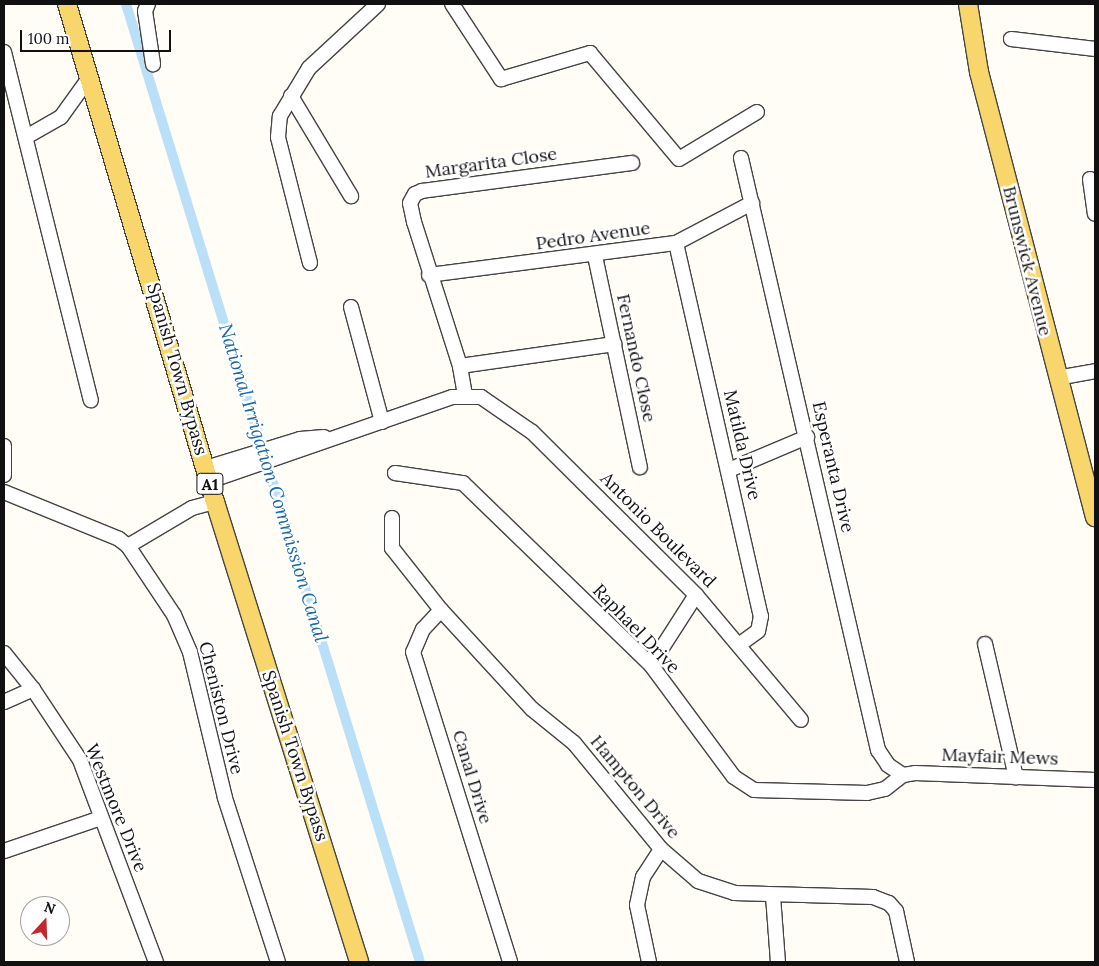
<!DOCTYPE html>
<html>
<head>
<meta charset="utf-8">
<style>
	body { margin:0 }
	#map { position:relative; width:1099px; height:966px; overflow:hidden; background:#fffdf5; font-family:Lora,serif }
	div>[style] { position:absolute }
	.canal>* { height:10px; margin:-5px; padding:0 5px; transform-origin:5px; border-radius:5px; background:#b9e0f7 }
	.roads { filter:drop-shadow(1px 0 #444) drop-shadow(-1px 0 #444) drop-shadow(0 1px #444) drop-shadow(0 -1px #444) }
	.minor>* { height:14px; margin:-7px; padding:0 7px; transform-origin:7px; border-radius:7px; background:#fff }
	.major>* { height:18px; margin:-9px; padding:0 9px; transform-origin:9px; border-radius:9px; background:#f9d66b }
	span { translate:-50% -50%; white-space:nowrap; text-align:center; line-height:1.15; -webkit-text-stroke:5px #fff; paint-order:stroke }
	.shield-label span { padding:1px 4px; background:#fff; border:1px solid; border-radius:4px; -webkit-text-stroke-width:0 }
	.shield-label { font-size:16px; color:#111; font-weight:700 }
	.street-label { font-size:18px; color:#111 }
	.water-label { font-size:19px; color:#1768a6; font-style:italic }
	.frame { position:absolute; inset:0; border:5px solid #111; pointer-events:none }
	.north { position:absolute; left:20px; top:896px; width:50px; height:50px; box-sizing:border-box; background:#fff; border:1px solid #a0a0a0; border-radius:50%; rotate:20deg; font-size:14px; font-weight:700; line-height:20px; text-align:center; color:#111 }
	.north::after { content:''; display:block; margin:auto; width:18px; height:22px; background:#c4262e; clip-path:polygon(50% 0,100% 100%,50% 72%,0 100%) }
	.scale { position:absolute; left:20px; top:30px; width:151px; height:22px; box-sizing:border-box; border:2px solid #111; border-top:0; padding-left:6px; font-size:15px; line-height:18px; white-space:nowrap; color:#111; -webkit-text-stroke:4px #fff; paint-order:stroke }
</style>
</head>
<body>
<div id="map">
	<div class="canal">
		<i style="left:126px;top:4px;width:1002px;rotate:72.94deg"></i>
	</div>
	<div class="roads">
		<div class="minor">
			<i style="left:148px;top:4px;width:8px;rotate:113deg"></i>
			<i style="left:145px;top:11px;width:54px;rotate:81.4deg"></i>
			<i style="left:452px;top:4px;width:90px;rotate:56.8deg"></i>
			<i style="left:501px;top:79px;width:93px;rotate:-16.3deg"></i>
			<i style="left:590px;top:53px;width:138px;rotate:50deg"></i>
			<i style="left:679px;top:159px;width:91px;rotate:-31.1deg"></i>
			<i style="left:1011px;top:39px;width:85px;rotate:6.8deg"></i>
			<i style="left:4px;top:52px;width:359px;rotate:76deg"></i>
			<i style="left:291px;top:96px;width:117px;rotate:59deg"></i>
			<i style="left:26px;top:137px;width:40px;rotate:-29.7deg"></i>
			<i style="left:61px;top:117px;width:48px;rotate:-54.3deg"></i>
			<i style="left:741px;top:158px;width:608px;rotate:76.97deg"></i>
			<i style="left:878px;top:750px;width:18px;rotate:56deg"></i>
			<i style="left:888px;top:765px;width:18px;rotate:34deg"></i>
			<i style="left:1090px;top:179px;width:35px;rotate:82deg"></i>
			<i style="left:676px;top:243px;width:383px;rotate:77.2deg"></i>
			<i style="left:761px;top:616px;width:15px;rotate:101deg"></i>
			<i style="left:758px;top:631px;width:24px;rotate:144deg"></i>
			<i style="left:595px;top:256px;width:216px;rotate:78deg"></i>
			<i style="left:310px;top:263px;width:130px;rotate:-104.3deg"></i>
			<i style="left:278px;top:137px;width:21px;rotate:-85deg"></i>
			<i style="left:280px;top:116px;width:56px;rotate:-58.9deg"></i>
			<i style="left:309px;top:68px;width:94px;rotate:-42.8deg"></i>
			<i style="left:429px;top:275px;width:249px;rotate:-7.4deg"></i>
			<i style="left:676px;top:243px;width:86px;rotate:-27.8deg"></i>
			<i style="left:351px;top:307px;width:119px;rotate:74.9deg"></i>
			<i style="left:460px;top:366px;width:156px;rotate:-8.1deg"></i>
			<i style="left:1057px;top:378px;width:39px;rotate:-10deg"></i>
			<i style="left:465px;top:395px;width:29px;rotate:-100deg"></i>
			<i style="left:460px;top:366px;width:151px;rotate:-107.7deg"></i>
			<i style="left:414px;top:222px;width:19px;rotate:-102deg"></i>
			<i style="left:410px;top:203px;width:10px;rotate:-61deg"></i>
			<i style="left:415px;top:194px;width:8px;rotate:-23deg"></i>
			<i style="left:422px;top:191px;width:212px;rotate:-7.6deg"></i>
			<i style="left:4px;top:446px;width:29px;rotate:90deg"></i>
			<i style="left:206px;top:468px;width:98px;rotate:-17.1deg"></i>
			<i style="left:300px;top:439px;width:24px;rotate:-5deg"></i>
			<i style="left:729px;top:470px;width:85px;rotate:-22.9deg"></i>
			<i style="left:395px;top:473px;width:69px;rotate:8.4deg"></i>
			<i style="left:463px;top:483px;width:262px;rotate:44.1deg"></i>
			<i style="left:651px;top:665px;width:139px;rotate:53.5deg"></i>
			<i style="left:734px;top:777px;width:24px;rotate:33deg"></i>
			<i style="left:754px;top:790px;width:113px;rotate:1.5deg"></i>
			<i style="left:867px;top:793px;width:18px;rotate:-13deg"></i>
			<i style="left:885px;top:789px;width:23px;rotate:-38deg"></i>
			<i style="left:903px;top:775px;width:12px;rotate:-9deg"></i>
			<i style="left:915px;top:773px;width:180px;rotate:2.2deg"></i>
			<i style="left:210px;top:481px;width:256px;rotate:-19.1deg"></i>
			<i style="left:452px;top:397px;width:29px"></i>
			<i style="left:481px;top:397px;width:62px;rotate:34.5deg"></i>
			<i style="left:532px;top:432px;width:231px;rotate:44.8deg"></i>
			<i style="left:696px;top:595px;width:163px;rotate:50deg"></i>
			<i style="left:4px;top:492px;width:124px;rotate:22.2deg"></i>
			<i style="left:119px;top:539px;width:11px;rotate:38deg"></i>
			<i style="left:128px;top:546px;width:83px;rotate:56.3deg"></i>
			<i style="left:174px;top:615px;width:40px;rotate:66.6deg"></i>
			<i style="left:190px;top:652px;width:150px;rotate:76.5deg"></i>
			<i style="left:225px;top:798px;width:172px;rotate:72.1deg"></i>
			<i style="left:392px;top:518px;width:30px;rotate:90deg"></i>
			<i style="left:392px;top:548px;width:79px;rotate:51.7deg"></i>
			<i style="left:441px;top:610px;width:134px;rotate:47.4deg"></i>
			<i style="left:532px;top:709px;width:54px;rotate:39deg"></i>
			<i style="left:574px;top:743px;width:137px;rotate:50.6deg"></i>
			<i style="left:661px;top:849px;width:49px;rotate:40.9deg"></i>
			<i style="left:698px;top:881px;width:38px;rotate:18deg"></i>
			<i style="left:734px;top:893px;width:139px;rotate:1.6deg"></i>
			<i style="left:873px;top:897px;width:17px;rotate:21deg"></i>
			<i style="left:889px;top:903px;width:11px;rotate:49deg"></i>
			<i style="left:896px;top:911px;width:52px;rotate:77.8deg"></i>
			<i style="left:128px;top:546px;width:74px;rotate:-30.7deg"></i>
			<i style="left:192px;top:508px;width:24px;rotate:-15deg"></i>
			<i style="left:441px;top:610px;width:26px;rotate:133deg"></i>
			<i style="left:423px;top:629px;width:25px;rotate:113deg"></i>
			<i style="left:413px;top:652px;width:325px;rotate:72.6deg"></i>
			<i style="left:985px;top:644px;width:137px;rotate:76.9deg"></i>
			<i style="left:4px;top:653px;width:46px;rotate:51.1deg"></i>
			<i style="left:33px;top:689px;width:85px;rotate:56.5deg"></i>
			<i style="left:80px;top:760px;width:216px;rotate:69.4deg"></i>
			<i style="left:651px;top:665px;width:83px;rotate:-57.3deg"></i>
			<i style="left:4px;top:702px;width:32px;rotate:-24deg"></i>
			<i style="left:4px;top:851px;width:102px;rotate:-18.8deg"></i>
			<i style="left:773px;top:896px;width:66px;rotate:85.7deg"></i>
			<i style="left:649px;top:962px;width:58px;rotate:-101.9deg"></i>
			<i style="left:637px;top:905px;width:29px;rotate:-78deg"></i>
			<i style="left:643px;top:877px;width:33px;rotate:-57deg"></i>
		</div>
		<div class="major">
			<i style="left:67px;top:4px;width:520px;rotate:73.45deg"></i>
			<i style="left:215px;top:502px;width:482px;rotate:72.6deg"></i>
			<i style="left:968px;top:4px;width:69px;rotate:80.8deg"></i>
			<i style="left:979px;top:72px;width:460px;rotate:75.4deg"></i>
		</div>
	</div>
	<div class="shield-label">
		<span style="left:210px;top:484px">A1</span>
	</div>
	<div class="street-label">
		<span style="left:491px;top:163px;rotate:-8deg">Margarita Close</span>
		<span style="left:593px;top:236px;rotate:-8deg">Pedro Avenue</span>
		<span style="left:1027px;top:261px;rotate:76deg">Brunswick Avenue</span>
		<span style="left:636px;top:358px;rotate:78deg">Fernando Close</span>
		<span style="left:177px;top:369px;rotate:74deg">Spanish Town Bypass</span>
		<span style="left:742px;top:445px;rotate:77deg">Matilda Drive</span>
		<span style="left:833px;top:467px;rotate:77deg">Esperanta Drive</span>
		<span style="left:658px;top:530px;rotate:45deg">Antonio Boulevard</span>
		<span style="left:636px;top:629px;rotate:46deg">Raphael Drive</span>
		<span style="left:221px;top:708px;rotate:76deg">Cheniston Drive</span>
		<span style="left:295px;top:756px;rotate:72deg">Spanish Town Bypass</span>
		<span style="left:1000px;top:757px;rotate:2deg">Mayfair Mews</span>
		<span style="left:472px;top:777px;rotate:73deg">Canal Drive</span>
		<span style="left:635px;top:787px;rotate:50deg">Hampton Drive</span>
		<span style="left:116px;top:808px;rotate:68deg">Westmore Drive</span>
	</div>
	<div class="water-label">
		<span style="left:273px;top:483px;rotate:73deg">National Irrigation Commission Canal</span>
	</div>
	<div class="frame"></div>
	<div class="north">N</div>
	<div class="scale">100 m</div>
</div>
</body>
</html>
